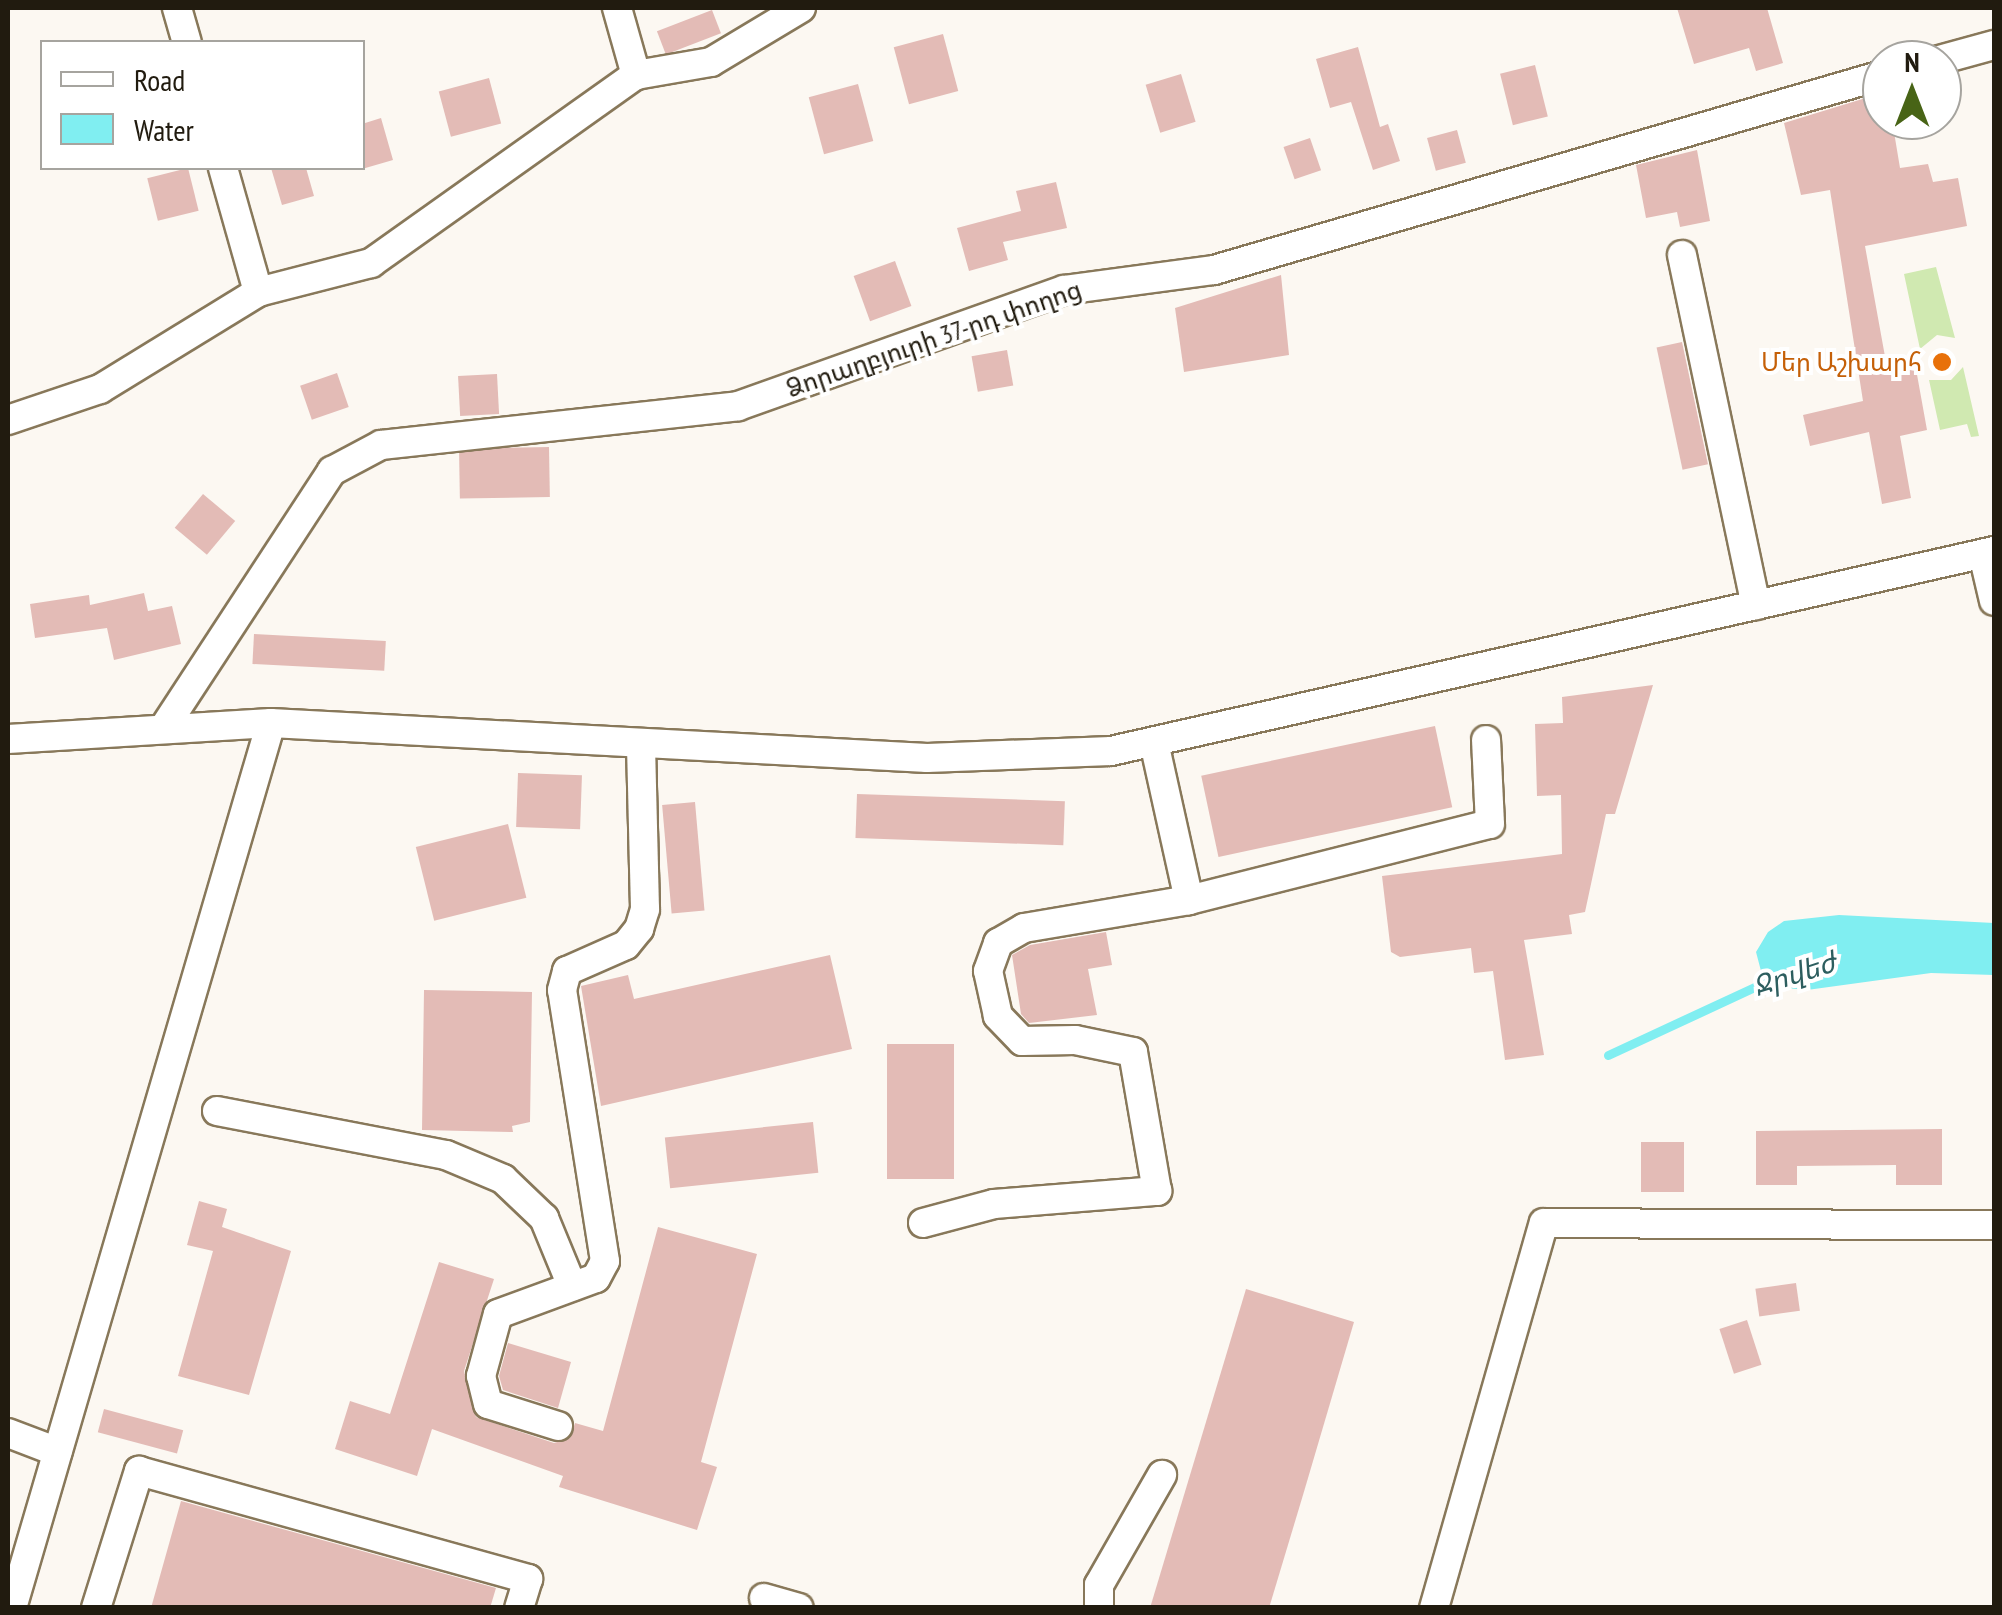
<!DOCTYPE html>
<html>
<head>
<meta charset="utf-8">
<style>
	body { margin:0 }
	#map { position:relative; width:2002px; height:1615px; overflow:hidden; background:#fcf8f2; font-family:"PT Sans Narrow","Noto Sans Armenian",sans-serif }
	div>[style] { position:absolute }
	.green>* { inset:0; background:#d0e9b1 }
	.water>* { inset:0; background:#80eef1 }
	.stream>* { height:9px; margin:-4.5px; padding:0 4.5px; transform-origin:4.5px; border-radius:4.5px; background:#80eef1 }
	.building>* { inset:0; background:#e3bbb6; transform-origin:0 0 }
	.roads { filter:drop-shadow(2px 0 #88785a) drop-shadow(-2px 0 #88785a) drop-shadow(0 2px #88785a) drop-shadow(0 -2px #88785a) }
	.minor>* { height:28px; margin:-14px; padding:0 14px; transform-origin:14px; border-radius:14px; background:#fff }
	.dots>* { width:28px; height:28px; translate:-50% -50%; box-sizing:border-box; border:5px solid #fff; border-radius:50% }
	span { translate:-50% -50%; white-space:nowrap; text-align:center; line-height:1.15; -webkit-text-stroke:8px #fff; paint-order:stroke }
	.street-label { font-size:25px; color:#211b0f }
	.food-label { font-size:25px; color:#c56008 }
	.right { translate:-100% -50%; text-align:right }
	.water-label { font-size:28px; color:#2d5e5f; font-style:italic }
	.frame { position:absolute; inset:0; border:10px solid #211b0f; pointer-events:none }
	.legend { position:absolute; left:40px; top:40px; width:325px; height:130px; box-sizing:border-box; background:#fff; border:2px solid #a6a49f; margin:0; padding:12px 18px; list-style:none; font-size:30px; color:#211b0f }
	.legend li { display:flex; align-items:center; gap:20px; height:50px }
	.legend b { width:50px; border:2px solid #a6a49f }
	.north { position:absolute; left:1862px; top:40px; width:100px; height:100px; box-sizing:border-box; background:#fff; border:2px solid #a6a49f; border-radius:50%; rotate:0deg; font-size:28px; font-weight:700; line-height:40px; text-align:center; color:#211b0f }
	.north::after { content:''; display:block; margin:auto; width:35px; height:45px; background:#486416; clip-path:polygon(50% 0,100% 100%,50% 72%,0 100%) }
</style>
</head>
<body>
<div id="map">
	<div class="green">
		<i style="clip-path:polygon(1936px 267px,1955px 338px,1937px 335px,1920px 349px,1904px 274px)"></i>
		<i style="clip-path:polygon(1963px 367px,1979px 436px,1971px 437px,1967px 424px,1940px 430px,1929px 380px,1951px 380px)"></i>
	</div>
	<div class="water">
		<i style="clip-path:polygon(1839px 915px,1994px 923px,1994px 975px,1931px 973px,1807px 990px,1787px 988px,1761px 971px,1756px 952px,1768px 932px,1784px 921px)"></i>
	</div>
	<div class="stream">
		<i style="left:1608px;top:1055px;width:190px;rotate:-24.9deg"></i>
	</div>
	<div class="building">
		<i style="clip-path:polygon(1677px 8px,1767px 8px,1783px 63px,1756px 71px,1749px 48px,1694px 64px)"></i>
		<i style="left:712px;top:10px;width:25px;height:59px;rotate:69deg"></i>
		<i style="left:943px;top:34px;width:59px;height:51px;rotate:75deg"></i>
		<i style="clip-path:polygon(1358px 47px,1380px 127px,1388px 124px,1400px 161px,1373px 170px,1351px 102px,1330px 108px,1316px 59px)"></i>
		<i style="left:1535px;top:65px;width:53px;height:36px;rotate:76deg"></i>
		<i style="left:1181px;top:74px;width:50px;height:37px;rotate:73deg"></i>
		<i style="left:489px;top:78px;width:47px;height:52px;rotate:75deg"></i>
		<i style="left:858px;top:84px;width:59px;height:51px;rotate:75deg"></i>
		<i style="clip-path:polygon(1882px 93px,1882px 120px,1892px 120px,1900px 168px,1928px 164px,1933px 182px,1958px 178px,1967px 226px,1865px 246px,1888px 373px,1916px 369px,1927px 430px,1900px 436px,1911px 498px,1882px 504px,1869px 432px,1810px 446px,1803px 415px,1863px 401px,1830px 190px,1801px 195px,1784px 123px)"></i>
		<i style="clip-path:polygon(381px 118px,393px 160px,362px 169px,362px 124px)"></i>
		<i style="left:1457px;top:130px;width:34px;height:31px;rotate:75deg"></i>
		<i style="left:1310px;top:138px;width:34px;height:28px;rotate:71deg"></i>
		<i style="clip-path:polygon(1697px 150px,1710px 221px,1680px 227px,1677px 212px,1646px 218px,1636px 165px)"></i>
		<i style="left:188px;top:168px;width:44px;height:42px;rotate:76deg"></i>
		<i style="clip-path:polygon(271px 168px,306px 168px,314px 196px,282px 205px)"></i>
		<i style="clip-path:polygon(1056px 182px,1067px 228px,1003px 242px,1008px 260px,969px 271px,957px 228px,1021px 211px,1016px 191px)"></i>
		<i style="left:895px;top:261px;width:48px;height:44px;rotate:70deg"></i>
		<i style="clip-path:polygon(1281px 275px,1289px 355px,1184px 372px,1175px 308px)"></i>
		<i style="left:1682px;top:342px;width:125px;height:26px;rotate:78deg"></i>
		<i style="left:1007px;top:350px;width:36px;height:36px;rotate:80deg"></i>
		<i style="left:337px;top:373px;width:36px;height:39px;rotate:71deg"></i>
		<i style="left:497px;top:374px;width:40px;height:39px;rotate:87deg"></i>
		<i style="left:549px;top:447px;width:50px;height:90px;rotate:89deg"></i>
		<i style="left:203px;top:494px;width:42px;height:44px;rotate:40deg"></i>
		<i style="clip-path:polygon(144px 593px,148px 611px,172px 606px,181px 644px,114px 660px,107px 628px,35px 638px,30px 604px,89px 595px,90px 605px)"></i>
		<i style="left:254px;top:634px;width:132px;height:30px;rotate:3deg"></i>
		<i style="clip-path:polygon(1653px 685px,1615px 814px,1606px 814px,1585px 912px,1569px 915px,1572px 934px,1524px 940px,1544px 1055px,1505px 1060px,1493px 971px,1474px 973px,1471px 948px,1400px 957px,1391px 952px,1382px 876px,1562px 854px,1561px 795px,1537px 796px,1535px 724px,1563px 723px,1562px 697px)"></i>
		<i style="left:1435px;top:726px;width:83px;height:239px;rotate:78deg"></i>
		<i style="left:518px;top:773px;width:64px;height:54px;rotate:2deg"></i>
		<i style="left:857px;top:794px;width:208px;height:44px;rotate:2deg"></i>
		<i style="left:695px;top:802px;width:109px;height:33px;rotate:85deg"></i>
		<i style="left:508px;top:824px;width:76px;height:95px;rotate:76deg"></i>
		<i style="clip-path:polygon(1106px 932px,1112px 965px,1088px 969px,1097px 1015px,1029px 1023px,1021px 1014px,1012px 955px,1030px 945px)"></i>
		<i style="clip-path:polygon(830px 955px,852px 1049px,601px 1106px,581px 986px,628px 975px,634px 999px)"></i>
		<i style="clip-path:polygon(424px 990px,532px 992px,530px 1122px,512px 1126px,513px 1132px,422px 1130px)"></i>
		<i style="left:887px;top:1044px;width:67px;height:135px"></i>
		<i style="left:813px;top:1122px;width:51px;height:149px;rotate:84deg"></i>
		<i style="clip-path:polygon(1942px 1129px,1942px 1185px,1896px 1185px,1896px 1165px,1797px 1166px,1797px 1185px,1756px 1185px,1756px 1131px)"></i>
		<i style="left:1641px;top:1142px;width:43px;height:50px"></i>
		<i style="clip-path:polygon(199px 1201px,227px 1209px,222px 1227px,291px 1251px,249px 1395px,178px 1376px,213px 1251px,187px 1245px)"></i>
		<i style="clip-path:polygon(658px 1227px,757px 1254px,701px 1462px,717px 1467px,697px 1530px,559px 1487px,563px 1476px,432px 1429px,417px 1476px,335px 1449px,350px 1401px,390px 1414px,439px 1262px,494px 1279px,464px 1371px,476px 1417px,554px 1443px,570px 1438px,575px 1423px,603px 1431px)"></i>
		<i style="left:1796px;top:1283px;width:28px;height:41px;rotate:82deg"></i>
		<i style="clip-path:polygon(1246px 1289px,1354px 1322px,1303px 1495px,1269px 1608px,1150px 1608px)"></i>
		<i style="left:1747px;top:1320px;width:47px;height:29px;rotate:72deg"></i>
		<i style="clip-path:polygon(508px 1343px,571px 1362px,558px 1408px,503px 1390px,499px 1376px)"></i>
		<i style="left:104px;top:1409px;width:82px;height:24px;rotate:15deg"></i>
		<i style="clip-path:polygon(181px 1501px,496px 1588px,490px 1608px,151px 1608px)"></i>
	</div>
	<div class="roads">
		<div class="minor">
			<i style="left:177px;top:8px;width:35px;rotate:74deg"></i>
			<i style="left:617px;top:8px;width:70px;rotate:74.2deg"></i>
			<i style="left:1939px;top:60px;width:57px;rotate:-15.3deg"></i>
			<i style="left:223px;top:168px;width:129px;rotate:74.2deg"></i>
			<i style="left:1682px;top:255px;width:358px;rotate:78.1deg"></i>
			<i style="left:8px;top:420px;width:97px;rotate:-18.6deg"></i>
			<i style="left:100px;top:389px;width:185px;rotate:-31.5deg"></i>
			<i style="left:258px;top:292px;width:117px;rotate:-14.4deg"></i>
			<i style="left:371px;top:263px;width:325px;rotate:-35.4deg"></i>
			<i style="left:636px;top:75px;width:76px;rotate:-9.8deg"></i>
			<i style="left:711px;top:62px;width:105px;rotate:-31deg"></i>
			<i style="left:1983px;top:554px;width:48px;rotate:76.8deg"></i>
			<i style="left:165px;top:726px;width:305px;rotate:-56.8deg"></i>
			<i style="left:332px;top:471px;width:55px;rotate:-28deg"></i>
			<i style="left:381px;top:445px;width:359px;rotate:-6.2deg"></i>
			<i style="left:738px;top:406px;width:346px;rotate:-19.6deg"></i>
			<i style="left:1064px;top:290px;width:151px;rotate:-7.6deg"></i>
			<i style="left:1214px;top:270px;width:696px;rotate:-16.27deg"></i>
			<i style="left:8px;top:739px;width:263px;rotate:-3.5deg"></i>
			<i style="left:271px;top:723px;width:657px;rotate:3.05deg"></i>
			<i style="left:927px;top:758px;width:184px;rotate:-2.2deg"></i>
			<i style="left:1111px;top:751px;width:905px;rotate:-12.76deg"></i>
			<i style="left:1189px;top:900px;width:310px;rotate:-14.2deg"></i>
			<i style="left:1490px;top:824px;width:84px;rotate:-92.7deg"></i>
			<i style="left:217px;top:1111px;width:233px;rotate:10.9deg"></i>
			<i style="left:446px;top:1155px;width:62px;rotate:22.8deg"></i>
			<i style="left:503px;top:1179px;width:57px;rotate:43.6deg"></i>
			<i style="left:544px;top:1218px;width:74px;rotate:67.6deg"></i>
			<i style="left:923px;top:1223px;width:73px;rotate:-15deg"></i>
			<i style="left:994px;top:1204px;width:164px;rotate:-4.6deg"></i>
			<i style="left:1157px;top:1191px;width:141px;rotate:-99.8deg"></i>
			<i style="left:1133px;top:1052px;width:59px;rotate:-168.3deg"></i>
			<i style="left:1075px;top:1040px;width:53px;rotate:178.9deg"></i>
			<i style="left:1022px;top:1041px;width:35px;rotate:-134deg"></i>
			<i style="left:998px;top:1016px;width:46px;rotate:-102.5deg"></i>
			<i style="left:988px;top:971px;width:30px;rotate:-70deg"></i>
			<i style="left:998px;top:943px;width:30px;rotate:-30deg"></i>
			<i style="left:1024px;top:928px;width:167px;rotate:-9.6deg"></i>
			<i style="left:1189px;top:900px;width:162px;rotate:-102.5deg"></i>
			<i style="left:558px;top:1426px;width:73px;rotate:-162.6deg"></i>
			<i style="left:488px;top:1404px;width:29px;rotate:-104deg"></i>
			<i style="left:481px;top:1376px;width:64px;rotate:-74.7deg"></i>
			<i style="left:498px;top:1314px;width:104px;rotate:-20.2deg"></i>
			<i style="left:596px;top:1278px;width:19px;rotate:-62deg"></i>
			<i style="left:605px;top:1261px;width:274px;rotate:-99deg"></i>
			<i style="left:562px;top:990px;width:20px;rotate:-75deg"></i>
			<i style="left:567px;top:971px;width:64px;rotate:-23.8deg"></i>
			<i style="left:626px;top:945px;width:21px;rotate:-51deg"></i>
			<i style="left:639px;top:929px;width:21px;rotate:-73deg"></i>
			<i style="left:645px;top:909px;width:166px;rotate:-91.4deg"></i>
			<i style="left:8px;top:1433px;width:53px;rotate:20.8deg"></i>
			<i style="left:764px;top:1598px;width:36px;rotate:16deg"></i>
			<i style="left:12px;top:1608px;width:922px;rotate:-73.69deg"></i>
			<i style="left:96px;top:1608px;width:144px;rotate:-72.6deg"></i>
			<i style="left:139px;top:1471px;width:404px;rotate:15.5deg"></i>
			<i style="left:528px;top:1579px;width:30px;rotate:107deg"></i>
			<i style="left:1099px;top:1608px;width:23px;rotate:-90deg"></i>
			<i style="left:1099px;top:1585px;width:127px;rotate:-60.2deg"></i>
			<i style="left:1434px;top:1608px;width:400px;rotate:-74.1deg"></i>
			<i style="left:1544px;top:1223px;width:450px;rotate:0.3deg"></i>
		</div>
	</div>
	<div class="dots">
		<i style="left:1942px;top:362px;background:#e8710a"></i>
	</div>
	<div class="street-label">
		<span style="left:934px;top:339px;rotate:-19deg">Ձորաղբյուրի 37-րդ փողոց</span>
	</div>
	<div class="food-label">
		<span class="right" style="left:1922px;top:362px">Մեր Աշխարհ</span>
	</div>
	<div class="water-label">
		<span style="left:1794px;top:974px;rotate:-18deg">Ջրվեժ</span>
	</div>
	<div class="frame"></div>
	<ul class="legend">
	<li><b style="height:12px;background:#fff"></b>Road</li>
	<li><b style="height:28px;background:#80eef1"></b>Water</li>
	</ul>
	<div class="north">N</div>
</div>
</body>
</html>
